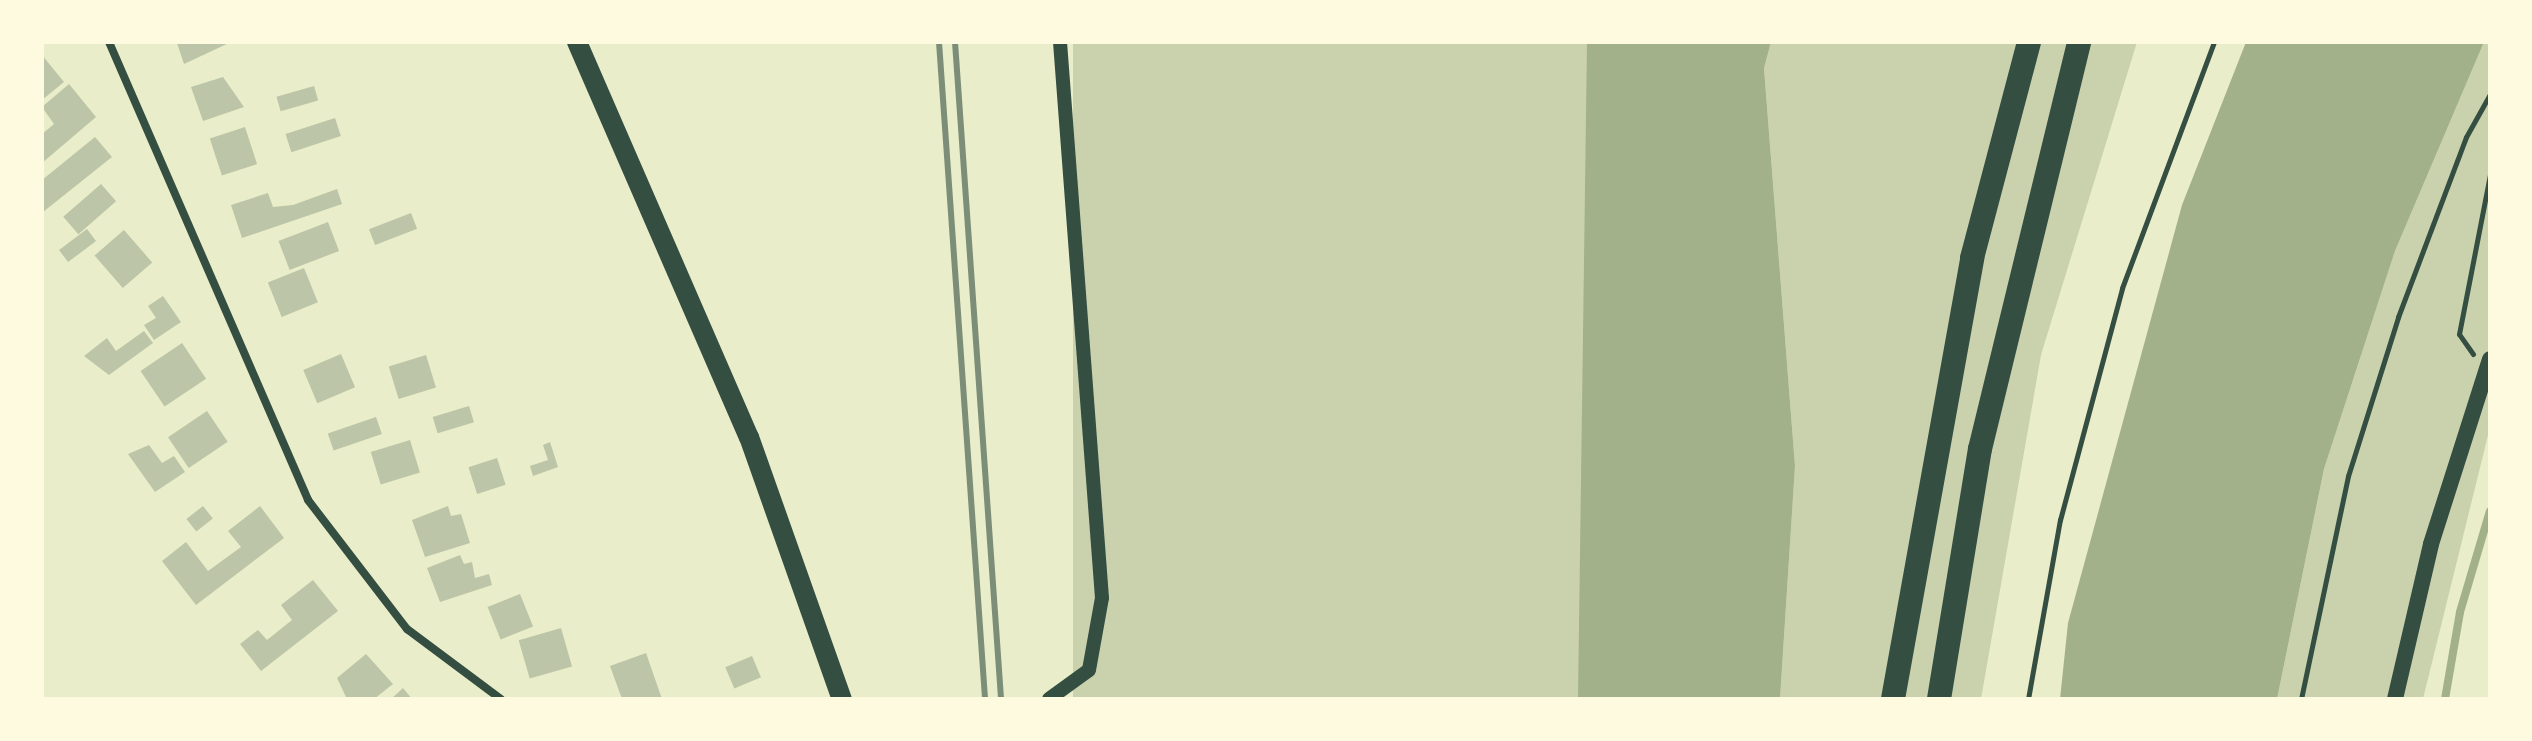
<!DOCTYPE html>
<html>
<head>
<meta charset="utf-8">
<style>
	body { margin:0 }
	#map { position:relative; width:2532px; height:741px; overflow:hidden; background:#e9edc9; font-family:Jost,sans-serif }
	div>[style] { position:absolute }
	.green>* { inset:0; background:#cad2ad; transform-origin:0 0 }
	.water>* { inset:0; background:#a3b18a }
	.stream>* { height:8px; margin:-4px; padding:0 4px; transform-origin:4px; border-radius:4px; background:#a3b18a }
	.building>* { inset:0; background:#bcc5a7; transform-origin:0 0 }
	.path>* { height:5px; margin:-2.5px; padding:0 2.5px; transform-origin:2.5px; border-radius:2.5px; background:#344e41 }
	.minor>* { height:8px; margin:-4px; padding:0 4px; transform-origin:4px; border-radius:4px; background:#344e41 }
	.tertiary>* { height:14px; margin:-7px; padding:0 7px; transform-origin:7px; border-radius:7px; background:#344e41 }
	.secondary>* { height:16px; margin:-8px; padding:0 8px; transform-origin:8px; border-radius:8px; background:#344e41 }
	.primary>* { height:20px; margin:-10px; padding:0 10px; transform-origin:10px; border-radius:10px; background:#344e41 }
	.motorway>* { height:24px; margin:-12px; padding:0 12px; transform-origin:12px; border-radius:12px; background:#344e41 }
	.rail>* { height:6px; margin:-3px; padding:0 3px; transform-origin:3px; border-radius:3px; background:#7c8e77 }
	span { translate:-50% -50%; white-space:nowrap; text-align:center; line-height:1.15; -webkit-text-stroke:6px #fefae0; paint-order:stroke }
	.frame { position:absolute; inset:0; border:44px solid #fefae0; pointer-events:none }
</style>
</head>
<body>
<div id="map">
	<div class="green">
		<i style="left:1073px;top:42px;width:514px;height:658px"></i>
		<i style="clip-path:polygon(1771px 42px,2137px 42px,2041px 355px,1981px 699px,1780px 699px,1795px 466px,1764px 67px)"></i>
		<i style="clip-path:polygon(2484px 42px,2490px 42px,2490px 427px,2423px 699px,2277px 699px,2324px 469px,2395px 251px)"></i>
	</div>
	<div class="water">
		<i style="clip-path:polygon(1587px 42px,1771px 42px,1764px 68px,1795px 466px,1780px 699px,1578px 699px)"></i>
		<i style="clip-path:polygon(2246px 42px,2484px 42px,2395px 251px,2324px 469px,2277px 699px,2060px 699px,2068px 623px,2182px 205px)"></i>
	</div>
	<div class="stream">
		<i style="left:2445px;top:699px;width:88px;rotate:-80.2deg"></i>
		<i style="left:2460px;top:612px;width:105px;rotate:-73.5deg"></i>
	</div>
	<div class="building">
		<i style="clip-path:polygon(231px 42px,184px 64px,177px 43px,181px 42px)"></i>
		<i style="clip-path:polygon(42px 55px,64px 82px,42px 100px)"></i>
		<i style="clip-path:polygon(223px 77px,244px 107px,203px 121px,191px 87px)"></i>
		<i style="clip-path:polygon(69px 84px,96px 117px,42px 163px,42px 134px,54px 124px,42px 107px)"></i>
		<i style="left:314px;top:86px;width:15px;height:39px;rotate:74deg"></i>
		<i style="left:335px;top:118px;width:19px;height:52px;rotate:72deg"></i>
		<i style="left:245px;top:127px;width:39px;height:37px;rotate:72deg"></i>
		<i style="clip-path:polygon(95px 137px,112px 157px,43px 212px,42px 180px)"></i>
		<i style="left:101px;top:184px;width:23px;height:50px;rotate:49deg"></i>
		<i style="clip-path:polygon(337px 189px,342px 204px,242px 238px,231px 205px,268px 193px,273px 207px,293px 205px)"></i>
		<i style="left:411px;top:213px;width:17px;height:45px;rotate:69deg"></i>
		<i style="left:328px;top:222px;width:31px;height:53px;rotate:69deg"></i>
		<i style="left:87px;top:229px;width:15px;height:35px;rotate:53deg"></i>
		<i style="left:124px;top:230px;width:43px;height:39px;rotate:49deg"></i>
		<i style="left:304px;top:268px;width:37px;height:39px;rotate:68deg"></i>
		<i style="clip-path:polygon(163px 296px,181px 322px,154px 340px,144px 325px,156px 318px,148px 306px)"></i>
		<i style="clip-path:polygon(144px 331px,153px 343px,109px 375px,84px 356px,107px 338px,116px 351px)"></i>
		<i style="left:182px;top:343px;width:43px;height:50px;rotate:56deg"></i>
		<i style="left:341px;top:354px;width:36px;height:41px;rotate:67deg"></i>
		<i style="left:426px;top:355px;width:34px;height:39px;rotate:73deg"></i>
		<i style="left:469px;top:406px;width:17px;height:38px;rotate:73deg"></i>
		<i style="left:207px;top:411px;width:37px;height:47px;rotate:56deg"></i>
		<i style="left:376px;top:417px;width:18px;height:51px;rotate:71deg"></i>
		<i style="left:410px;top:440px;width:34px;height:41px;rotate:73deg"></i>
		<i style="clip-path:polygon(550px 442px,558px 467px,533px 476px,530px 466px,548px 460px,543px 445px)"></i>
		<i style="clip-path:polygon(149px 445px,162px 463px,174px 456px,185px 472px,155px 492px,128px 454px)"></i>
		<i style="left:497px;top:458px;width:28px;height:30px;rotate:72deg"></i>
		<i style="left:203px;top:506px;width:16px;height:21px;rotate:52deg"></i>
		<i style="clip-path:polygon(260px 506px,284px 538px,196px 605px,162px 561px,186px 542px,208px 571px,241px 547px,228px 531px)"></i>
		<i style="clip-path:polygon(448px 506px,451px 516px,461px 514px,470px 543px,425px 557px,412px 520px)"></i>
		<i style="clip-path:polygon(460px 555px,464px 564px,472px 562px,475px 578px,489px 574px,492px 585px,440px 602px,427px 568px)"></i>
		<i style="clip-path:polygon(313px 580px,338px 611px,261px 671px,240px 644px,258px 630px,267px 640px,292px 620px,281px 605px)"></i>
		<i style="left:520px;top:594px;width:35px;height:35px;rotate:68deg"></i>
		<i style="left:561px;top:628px;width:40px;height:44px;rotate:74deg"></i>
		<i style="clip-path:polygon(646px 653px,662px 699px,622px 699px,610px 666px)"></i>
		<i style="clip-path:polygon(366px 654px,393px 684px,374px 699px,347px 699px,337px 678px)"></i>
		<i style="left:752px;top:656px;width:23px;height:29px;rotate:67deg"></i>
		<i style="clip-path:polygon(403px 688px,412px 699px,391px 699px)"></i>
	</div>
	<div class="path">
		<i style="left:2473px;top:354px;width:24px;rotate:-125deg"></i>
		<i style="left:2459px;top:334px;width:162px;rotate:-79deg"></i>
		<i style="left:2028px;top:699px;width:182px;rotate:-79.9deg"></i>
		<i style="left:2060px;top:520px;width:240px;rotate:-75deg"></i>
		<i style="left:2122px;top:288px;width:263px;rotate:-69.5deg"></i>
		<i style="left:2301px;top:699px;width:228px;rotate:-78.1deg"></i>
		<i style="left:2348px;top:476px;width:167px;rotate:-72.5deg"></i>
		<i style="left:2398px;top:317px;width:192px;rotate:-69.3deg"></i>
		<i style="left:2466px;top:137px;width:49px;rotate:-60.8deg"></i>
	</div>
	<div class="minor">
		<i style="left:109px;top:42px;width:499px;rotate:66.5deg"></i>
		<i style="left:308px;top:500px;width:163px;rotate:52.5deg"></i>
		<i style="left:407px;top:629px;width:117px;rotate:36.7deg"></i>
	</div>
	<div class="tertiary">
		<i style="left:1049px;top:699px;width:49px;rotate:-35.9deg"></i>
		<i style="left:1089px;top:670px;width:73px;rotate:-79.8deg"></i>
		<i style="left:1102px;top:598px;width:558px;rotate:-94.32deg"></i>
	</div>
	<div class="secondary">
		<i style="left:2395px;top:699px;width:159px;rotate:-76.9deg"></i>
		<i style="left:2431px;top:544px;width:194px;rotate:-72.3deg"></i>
	</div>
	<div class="primary">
		<i style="left:577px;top:42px;width:431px;rotate:66.5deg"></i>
		<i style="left:749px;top:437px;width:278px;rotate:70.5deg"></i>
	</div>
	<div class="motorway">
		<i style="left:1893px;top:699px;width:448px;rotate:-79.8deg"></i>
		<i style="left:1972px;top:258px;width:223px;rotate:-75.2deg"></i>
		<i style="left:1939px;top:699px;width:253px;rotate:-80.7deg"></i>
		<i style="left:1980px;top:449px;width:419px;rotate:-76.3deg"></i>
	</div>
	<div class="rail">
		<i style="left:939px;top:42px;width:659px;rotate:85.99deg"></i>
		<i style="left:955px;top:42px;width:659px;rotate:85.99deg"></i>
	</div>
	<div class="frame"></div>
</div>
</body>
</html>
